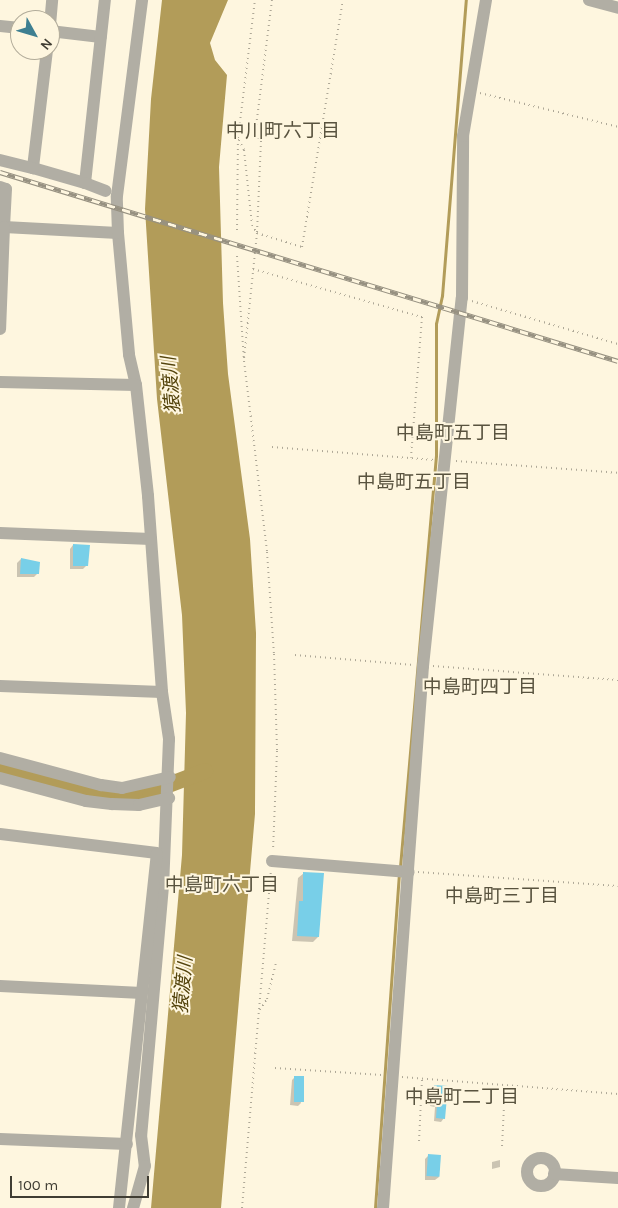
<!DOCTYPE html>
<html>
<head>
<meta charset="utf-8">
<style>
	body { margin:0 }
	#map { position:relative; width:618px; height:1208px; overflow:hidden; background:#fef6df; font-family:Karla,"Noto Sans JP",sans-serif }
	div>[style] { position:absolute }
	.water>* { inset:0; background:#b29c59 }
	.shadow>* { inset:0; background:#0003 }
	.stream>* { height:2.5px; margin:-1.25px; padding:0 1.25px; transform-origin:1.25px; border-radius:1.25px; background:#b29c59 }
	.river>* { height:16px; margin:-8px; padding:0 8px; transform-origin:8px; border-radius:8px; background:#b29c59 }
	.building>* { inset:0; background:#78cfe8; transform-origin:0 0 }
	.path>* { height:2px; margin-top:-1px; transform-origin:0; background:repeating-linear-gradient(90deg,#aea897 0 1px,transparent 0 5px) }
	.minor>* { height:12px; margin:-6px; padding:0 6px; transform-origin:6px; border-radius:6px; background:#b1aea4 }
	.minor>.ring { margin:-6px; padding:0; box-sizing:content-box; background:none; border:12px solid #b1aea4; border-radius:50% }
	.rail>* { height:4.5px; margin-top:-2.25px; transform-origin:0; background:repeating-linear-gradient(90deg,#fef6df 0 8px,#979181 0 16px); box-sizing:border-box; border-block:1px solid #979181 }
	span { translate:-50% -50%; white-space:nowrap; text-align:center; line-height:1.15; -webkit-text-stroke:4px #fef6df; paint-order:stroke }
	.neighbourhood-label { font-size:19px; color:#59533f }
	.water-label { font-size:19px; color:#53430c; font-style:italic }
	.north { position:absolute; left:10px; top:10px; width:50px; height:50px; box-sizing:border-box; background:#fef6df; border:1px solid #b2ac9a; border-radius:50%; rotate:129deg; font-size:14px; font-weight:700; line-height:20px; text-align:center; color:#403d33 }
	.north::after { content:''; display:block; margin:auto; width:18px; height:22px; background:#3e7f91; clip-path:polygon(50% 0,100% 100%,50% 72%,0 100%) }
	.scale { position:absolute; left:10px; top:1176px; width:139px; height:22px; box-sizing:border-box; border:2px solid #403d33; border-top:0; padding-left:6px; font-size:15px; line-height:18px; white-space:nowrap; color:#403d33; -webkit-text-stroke:4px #fef6df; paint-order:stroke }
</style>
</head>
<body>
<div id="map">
	<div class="water">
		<i style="clip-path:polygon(162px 0,228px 0,210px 43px,215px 60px,227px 75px,219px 167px,223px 303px,228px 374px,250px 539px,256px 633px,255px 814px,221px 1208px,151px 1208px,182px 855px,186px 713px,182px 615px,157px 399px,145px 209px,151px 99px)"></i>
	</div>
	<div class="shadow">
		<i style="clip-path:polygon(73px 545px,87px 565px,83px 569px,70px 569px,70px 549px)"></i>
		<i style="clip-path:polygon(21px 559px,38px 573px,34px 577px,17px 577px,17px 563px)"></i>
		<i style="clip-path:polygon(304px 873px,318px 937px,313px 942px,292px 941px,298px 878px)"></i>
		<i style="clip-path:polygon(295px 1077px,301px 1103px,298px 1106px,290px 1105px,292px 1080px)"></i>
		<i style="clip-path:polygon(434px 1086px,444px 1118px,441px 1122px,434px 1121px,435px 1107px,430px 1106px,431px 1090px)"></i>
		<i style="clip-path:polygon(429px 1155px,439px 1177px,435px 1180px,425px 1180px,425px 1159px)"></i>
		<i style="clip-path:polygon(500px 1160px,500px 1167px,492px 1169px,492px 1162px)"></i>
	</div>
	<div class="stream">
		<i style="left:400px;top:867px;width:413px;rotate:-85deg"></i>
		<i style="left:436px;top:456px;width:132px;rotate:-90deg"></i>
		<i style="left:436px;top:324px;width:29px;rotate:-78deg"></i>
		<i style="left:442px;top:296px;width:297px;rotate:-85.4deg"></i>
		<i style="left:375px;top:1208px;width:334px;rotate:-85.9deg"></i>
	</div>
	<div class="river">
		<i style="left:0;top:768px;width:94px;rotate:15.4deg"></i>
		<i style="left:91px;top:793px;width:31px;rotate:4deg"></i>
		<i style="left:122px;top:795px;width:28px;rotate:-6deg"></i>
		<i style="left:150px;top:792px;width:59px;rotate:-20.9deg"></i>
	</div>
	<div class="building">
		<i style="clip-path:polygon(73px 544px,90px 545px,88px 566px,73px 566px)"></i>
		<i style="clip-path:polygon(21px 558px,40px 562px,39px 574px,20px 574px)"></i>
		<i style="clip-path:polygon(303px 872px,324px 873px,319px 937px,297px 936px,299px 901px,303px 901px)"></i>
		<i style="left:294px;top:1076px;width:10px;height:26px"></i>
		<i style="clip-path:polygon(434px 1085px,448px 1086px,445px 1119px,436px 1118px,437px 1104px,432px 1104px)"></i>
		<i style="left:428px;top:1154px;width:13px;height:22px;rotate:4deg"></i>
	</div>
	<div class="path">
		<i style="left:272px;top:0;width:135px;rotate:97.2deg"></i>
		<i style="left:255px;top:134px;width:9px;rotate:49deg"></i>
		<i style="left:261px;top:141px;width:92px;rotate:92.5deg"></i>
		<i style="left:257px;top:233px;width:47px;rotate:17.3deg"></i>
		<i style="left:302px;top:247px;width:250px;rotate:-80.6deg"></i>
		<i style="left:480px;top:93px;width:142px;rotate:13.8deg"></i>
		<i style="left:239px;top:140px;width:11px;rotate:63deg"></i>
		<i style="left:244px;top:150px;width:75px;rotate:83.9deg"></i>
		<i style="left:252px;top:225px;width:9px;rotate:58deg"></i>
		<i style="left:257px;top:233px;width:127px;rotate:95.9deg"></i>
		<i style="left:237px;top:230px;width:92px;rotate:-89.4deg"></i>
		<i style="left:238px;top:138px;width:139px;rotate:-83deg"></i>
		<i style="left:237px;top:256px;width:105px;rotate:86.2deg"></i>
		<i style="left:244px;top:361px;width:192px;rotate:83.1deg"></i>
		<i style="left:267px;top:552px;width:102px;rotate:86.1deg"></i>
		<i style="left:274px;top:654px;width:97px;rotate:88.2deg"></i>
		<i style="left:277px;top:751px;width:98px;rotate:92.3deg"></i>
		<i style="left:253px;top:269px;width:176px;rotate:15.9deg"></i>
		<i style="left:422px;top:317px;width:141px;rotate:94.5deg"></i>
		<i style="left:472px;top:301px;width:152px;rotate:16.4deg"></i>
		<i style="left:272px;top:447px;width:163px;rotate:4.6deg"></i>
		<i style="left:456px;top:461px;width:162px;rotate:4.2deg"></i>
		<i style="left:295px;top:655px;width:119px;rotate:4.8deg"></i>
		<i style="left:433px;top:666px;width:186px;rotate:4.3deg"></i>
		<i style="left:418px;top:872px;width:200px;rotate:4deg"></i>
		<i style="left:260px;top:1010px;width:13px;rotate:-58deg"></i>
		<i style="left:267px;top:999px;width:36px;rotate:-76deg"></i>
		<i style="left:275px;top:1068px;width:107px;rotate:3.7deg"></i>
		<i style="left:402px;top:1077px;width:217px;rotate:4.5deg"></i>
		<i style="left:419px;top:1141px;width:62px;rotate:-87.2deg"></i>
		<i style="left:502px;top:1146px;width:60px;rotate:-87.1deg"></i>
		<i style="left:242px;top:1208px;width:337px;rotate:-85.1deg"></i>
	</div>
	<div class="minor">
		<i style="left:589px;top:0;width:30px;rotate:15deg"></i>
		<i style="left:50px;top:25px;width:25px;rotate:-85deg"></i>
		<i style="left:0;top:26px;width:20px;rotate:6deg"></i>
		<i style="left:50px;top:31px;width:51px;rotate:6.7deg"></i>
		<i style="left:47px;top:50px;width:119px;rotate:96.8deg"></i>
		<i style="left:33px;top:168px;width:54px;rotate:16.1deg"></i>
		<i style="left:85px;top:183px;width:184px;rotate:-83.8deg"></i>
		<i style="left:0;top:160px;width:34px;rotate:14deg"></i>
		<i style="left:85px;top:183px;width:22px;rotate:21deg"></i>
		<i style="left:0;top:187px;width:6px;rotate:18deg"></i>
		<i style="left:6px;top:189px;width:38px;rotate:93deg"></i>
		<i style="left:4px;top:227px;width:114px;rotate:3deg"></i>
		<i style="left:118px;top:233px;width:122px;rotate:84.8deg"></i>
		<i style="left:129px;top:355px;width:31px;rotate:77deg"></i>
		<i style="left:136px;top:385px;width:112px;rotate:83.8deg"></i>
		<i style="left:148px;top:496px;width:196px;rotate:85.9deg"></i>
		<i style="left:162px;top:692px;width:48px;rotate:81.5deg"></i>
		<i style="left:169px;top:739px;width:147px;rotate:92.3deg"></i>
		<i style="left:163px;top:886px;width:250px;rotate:95deg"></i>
		<i style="left:141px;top:1135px;width:31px;rotate:83deg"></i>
		<i style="left:145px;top:1166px;width:44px;rotate:105.9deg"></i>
		<i style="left:0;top:227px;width:4px"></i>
		<i style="left:4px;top:227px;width:102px;rotate:92.2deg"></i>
		<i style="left:118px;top:233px;width:37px;rotate:-92deg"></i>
		<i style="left:117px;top:196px;width:198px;rotate:-82.7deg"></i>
		<i style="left:0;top:382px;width:136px;rotate:1.3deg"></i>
		<i style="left:0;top:533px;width:151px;rotate:2.3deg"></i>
		<i style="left:0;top:686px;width:162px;rotate:2.1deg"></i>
		<i style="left:0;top:758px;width:105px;rotate:15deg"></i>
		<i style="left:101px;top:785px;width:21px;rotate:8deg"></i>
		<i style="left:122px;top:788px;width:49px;rotate:-12.9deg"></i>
		<i style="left:0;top:778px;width:89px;rotate:15deg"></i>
		<i style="left:86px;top:801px;width:26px;rotate:7deg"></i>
		<i style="left:112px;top:804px;width:27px;rotate:2deg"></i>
		<i style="left:139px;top:805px;width:31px;rotate:-13deg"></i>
		<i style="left:0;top:834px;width:158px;rotate:6.9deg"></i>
		<i style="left:272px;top:861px;width:137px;rotate:4.6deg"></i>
		<i style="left:0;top:986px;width:142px;rotate:2.8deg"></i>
		<i style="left:0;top:1139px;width:127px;rotate:2.3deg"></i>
		<i class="ring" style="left:527px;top:1158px;width:16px;height:16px"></i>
		<i style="left:554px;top:1174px;width:64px;rotate:3.6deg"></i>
		<i style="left:119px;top:1208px;width:356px;rotate:-83.9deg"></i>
		<i style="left:383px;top:1208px;width:543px;rotate:-85.78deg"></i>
		<i style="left:423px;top:666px;width:370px;rotate:-84deg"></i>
		<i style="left:462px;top:298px;width:162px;rotate:-89.6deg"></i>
		<i style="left:463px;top:136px;width:138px;rotate:-80.4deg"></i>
	</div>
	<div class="rail">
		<i style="left:0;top:172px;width:646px;rotate:17deg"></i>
	</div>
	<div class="neighbourhood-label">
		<span style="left:283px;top:132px">中川町六丁目</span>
		<span style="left:453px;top:434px">中島町五丁目</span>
		<span style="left:414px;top:483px">中島町五丁目</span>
		<span style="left:480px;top:688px">中島町四丁目</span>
		<span style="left:222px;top:886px">中島町六丁目</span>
		<span style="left:502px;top:897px">中島町三丁目</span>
		<span style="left:462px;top:1098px">中島町二丁目</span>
	</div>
	<div class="water-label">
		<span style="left:172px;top:385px;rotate:-95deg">猿渡川</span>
		<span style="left:184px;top:985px;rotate:-85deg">猿渡川</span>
	</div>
	<div class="north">N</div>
	<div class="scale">100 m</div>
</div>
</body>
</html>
